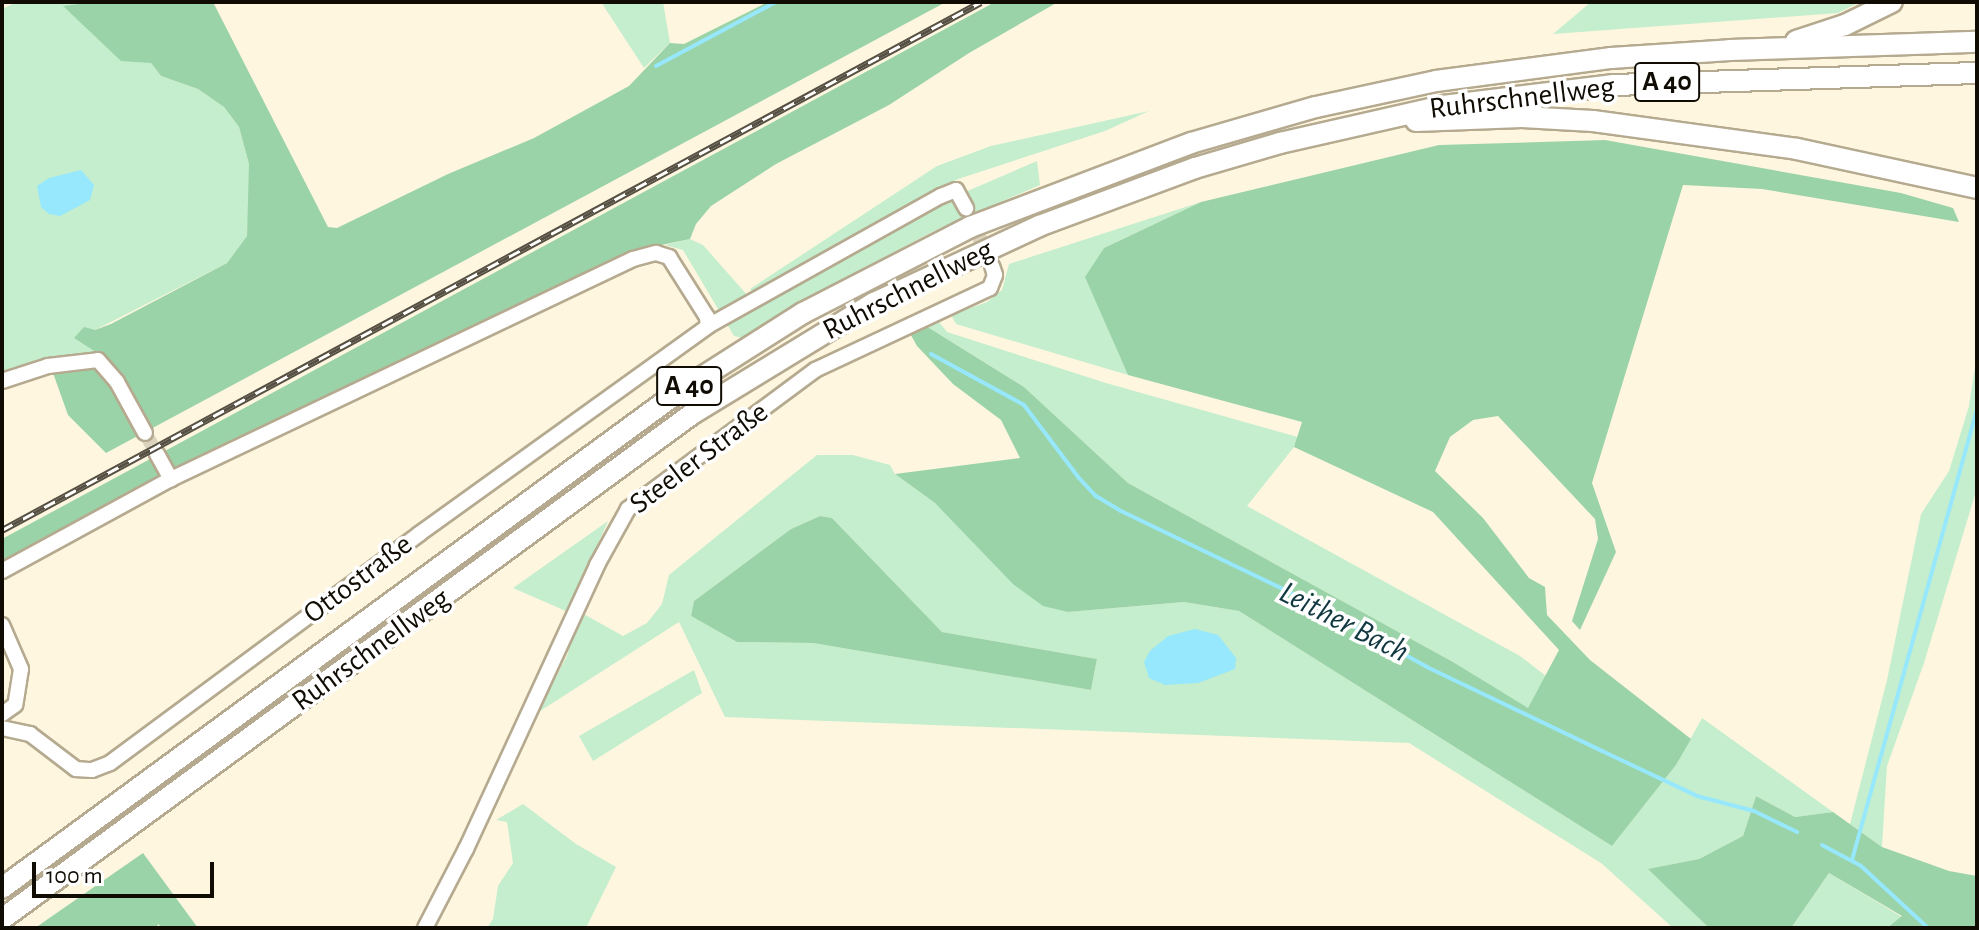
<!DOCTYPE html>
<html>
<head>
<meta charset="utf-8">
<style>
	body { margin:0 }
	#map { position:relative; width:1979px; height:930px; overflow:hidden; background:#fff6df; font-family:"Alegreya Sans",sans-serif }
	div>[style] { position:absolute }
	.green>* { inset:0; background:#c4eecd }
	.forest>* { inset:0; background:#9bd3a8 }
	.water>* { inset:0; background:#97e7fd }
	.stream>* { height:4px; margin:-2px; padding:0 2px; transform-origin:2px; border-radius:2px; background:#97e7fd }
	.minor-tunnel>* { height:14px; margin-top:-7px; transform-origin:0; background:repeating-linear-gradient(90deg,#dbd3be 0 14px,transparent 0 21px) }
	.roads { filter:drop-shadow(2px 0 #b5aa8f) drop-shadow(-2px 0 #b5aa8f) drop-shadow(0 2px #b5aa8f) drop-shadow(0 -2px #b5aa8f) }
	.minor>* { height:14px; margin:-7px; padding:0 7px; transform-origin:7px; border-radius:7px; background:#fff }
	.highway>* { height:20px; margin:-10px; padding:0 10px; transform-origin:10px; border-radius:10px; background:#fff }
	.rail>* { height:7px; margin-top:-3.5px; transform-origin:0; background:repeating-linear-gradient(90deg,#fff 0 12px,#555043 0 24px); box-sizing:border-box; border-block:2px solid #555043 }
	span { translate:-50% -50%; white-space:nowrap; text-align:center; line-height:1.15; -webkit-text-stroke:7px #fff; paint-order:stroke }
	.shield-label span { padding:2px 6px; background:#fff; border:2px solid; border-radius:6px; -webkit-text-stroke-width:0 }
	.shield-label { font-size:28px; color:#100c04; font-weight:700 }
	.street-label { font-size:30px; color:#100c04 }
	.water-label { font-size:32px; color:#113740; font-style:italic }
	.frame { position:absolute; inset:0; border:4px solid #100c04; pointer-events:none }
	.scale { position:absolute; left:32px; top:862px; width:182px; height:36px; box-sizing:border-box; border:4px solid #100c04; border-top:0; padding-left:10px; font-size:24px; line-height:28px; white-space:nowrap; color:#100c04; -webkit-text-stroke:6px #fff; paint-order:stroke }
</style>
</head>
<body>
<div id="map">
	<div class="green">
		<i style="clip-path:polygon(17px 2px,95px 2px,64px 7px,82px 23px,151px 63px,161px 76px,198px 89px,224px 107px,239px 127px,249px 164px,249px 205px,247px 236px,227px 263px,95px 330px,96px 351px,2px 376px,2px 9px)"></i>
		<i style="clip-path:polygon(601px 2px,663px 2px,670px 43px,644px 68px)"></i>
		<i style="clip-path:polygon(1591px 2px,1860px 2px,1838px 13px,1553px 34px)"></i>
		<i style="clip-path:polygon(1149px 111px,1105px 131px,958px 179px,755px 294px,750px 289px,937px 166px,991px 146px)"></i>
		<i style="clip-path:polygon(1037px 161px,1040px 185px,934px 231px,860px 270px,747px 339px,734px 336px,683px 250px,665px 245px,690px 239px,703px 245px,756px 305px,942px 202px)"></i>
		<i style="clip-path:polygon(1201px 202px,1104px 248px,1086px 277px,1128px 375px,956px 324px,951px 315px,987px 302px,1002px 290px,1009px 264px)"></i>
		<i style="clip-path:polygon(939px 322px,947px 332px,1106px 383px,1298px 437px,1294px 447px,1247px 506px,1520px 656px,1546px 676px,1528px 709px,1453px 662px,1128px 483px,1024px 387px,926px 326px)"></i>
		<i style="clip-path:polygon(1977px 354px,1977px 488px,1924px 663px,1887px 766px,1882px 847px,1850px 824px,1887px 680px,1921px 514px,1949px 471px,1969px 406px)"></i>
		<i style="clip-path:polygon(evenodd,817px 455px,853px 455px,890px 465px,895px 474px,935px 503px,1068px 612px,1184px 602px,1239px 611px,1612px 846px,1676px 765px,1702px 718px,1833px 812px,1795px 817px,1756px 796px,1743px 836px,1699px 859px,1649px 869px,1709px 928px,1673px 928px,1601px 863px,1409px 743px,725px 717px,679px 622px,537px 713px,567px 656px,580px 612px,623px 636px,647px 623px,662px 604px,669px 575px,817px 455px,820px 516px,832px 518px,942px 632px,1097px 659px,1091px 690px,813px 643px,737px 642px,691px 616px,694px 601px,791px 529px,820px 516px)"></i>
		<i style="clip-path:polygon(608px 521px,568px 612px,513px 588px)"></i>
		<i style="clip-path:polygon(694px 670px,702px 693px,593px 761px,579px 736px)"></i>
		<i style="clip-path:polygon(523px 804px,576px 844px,616px 867px,586px 928px,487px 928px,493px 919px,498px 886px,513px 863px,507px 822px,496px 820px)"></i>
		<i style="clip-path:polygon(1829px 873px,1902px 917px,1887px 928px,1791px 928px)"></i>
	</div>
	<div class="forest">
		<i style="clip-path:polygon(96px 2px,213px 2px,328px 227px,337px 228px,448px 174px,534px 138px,629px 86px,670px 43px,684px 44px,768px 2px,946px 2px,106px 453px,68px 415px,53px 373px,96px 352px,74px 338px,84px 327px,95px 330px,111px 324px,227px 263px,247px 236px,249px 164px,239px 127px,224px 107px,198px 89px,161px 76px,151px 63px,121px 61px,63px 6px)"></i>
		<i style="clip-path:polygon(995px 2px,1058px 2px,969px 53px,889px 105px,776px 164px,711px 206px,696px 224px,690px 239px,652px 247px,253px 432px,2px 563px,2px 539px)"></i>
		<i style="clip-path:polygon(1605px 140px,1901px 193px,1953px 208px,1959px 222px,1762px 189px,1683px 185px,1592px 483px,1616px 552px,1580px 630px,1572px 621px,1598px 539px,1595px 519px,1498px 416px,1473px 420px,1450px 437px,1435px 471px,1483px 518px,1529px 578px,1545px 587px,1547px 615px,1590px 660px,1691px 739px,1676px 765px,1612px 846px,1239px 611px,1184px 602px,1068px 612px,1043px 606px,1013px 584px,935px 503px,895px 474px,1020px 458px,1001px 420px,953px 384px,917px 346px,907px 328px,926px 326px,1024px 387px,1128px 483px,1453px 662px,1528px 708px,1559px 650px,1433px 512px,1294px 447px,1302px 422px,1128px 375px,1085px 277px,1104px 248px,1201px 202px,1439px 145px)"></i>
		<i style="clip-path:polygon(820px 516px,832px 518px,942px 632px,1097px 659px,1091px 690px,813px 643px,737px 642px,691px 616px,694px 601px,791px 529px)"></i>
		<i style="clip-path:polygon(1756px 796px,1795px 817px,1833px 812px,1882px 847px,1949px 871px,1977px 876px,1977px 928px,1887px 928px,1902px 916px,1829px 873px,1791px 928px,1709px 928px,1648px 869px,1699px 859px,1743px 836px)"></i>
		<i style="clip-path:polygon(143px 853px,198px 928px,162px 928px,158px 924px,157px 928px,35px 928px)"></i>
	</div>
	<div class="water">
		<i style="clip-path:polygon(81px 170px,94px 185px,90px 200px,60px 216px,49px 214px,41px 207px,37px 186px,49px 178px)"></i>
		<i style="clip-path:polygon(1195px 629px,1218px 635px,1236px 658px,1235px 669px,1198px 683px,1165px 685px,1149px 678px,1144px 662px,1150px 651px,1168px 636px)"></i>
	</div>
	<div class="stream">
		<i style="left:656px;top:66px;width:136px;rotate:-28.1deg"></i>
		<i style="left:931px;top:354px;width:106px;rotate:28.7deg"></i>
		<i style="left:1024px;top:405px;width:91px;rotate:53deg"></i>
		<i style="left:1079px;top:478px;width:25px;rotate:47deg"></i>
		<i style="left:1096px;top:496px;width:29px;rotate:31deg"></i>
		<i style="left:1121px;top:511px;width:210px;rotate:25.7deg"></i>
		<i style="left:1310px;top:602px;width:138px;rotate:29deg"></i>
		<i style="left:1431px;top:669px;width:190px;rotate:25.6deg"></i>
		<i style="left:1602px;top:751px;width:105px;rotate:25.3deg"></i>
		<i style="left:1697px;top:796px;width:59px;rotate:14.7deg"></i>
		<i style="left:1754px;top:811px;width:48px;rotate:26deg"></i>
		<i style="left:1822px;top:845px;width:44px;rotate:28.3deg"></i>
		<i style="left:1861px;top:866px;width:91px;rotate:42.8deg"></i>
		<i style="left:1852px;top:860px;width:468px;rotate:-74.5deg"></i>
	</div>
	<div class="minor-tunnel">
		<i style="left:966px;top:208px;width:56px;rotate:65.7deg"></i>
		<i style="left:145px;top:433px;width:24px;rotate:60deg"></i>
	</div>
	<div class="roads">
		<div class="minor">
			<i style="left:2px;top:381px;width:48px;rotate:-18.1deg"></i>
			<i style="left:48px;top:366px;width:50px;rotate:-6.8deg"></i>
			<i style="left:98px;top:360px;width:29px;rotate:49deg"></i>
			<i style="left:117px;top:382px;width:58px;rotate:61.2deg"></i>
			<i style="left:157px;top:454px;width:29px;rotate:61deg"></i>
			<i style="left:2px;top:571px;width:192px;rotate:-28.6deg"></i>
			<i style="left:171px;top:479px;width:512px;rotate:-25.46deg"></i>
			<i style="left:633px;top:259px;width:24px;rotate:-15deg"></i>
			<i style="left:656px;top:253px;width:14px;rotate:17deg"></i>
			<i style="left:669px;top:257px;width:71px;rotate:57.7deg"></i>
			<i style="left:707px;top:317px;width:9px;rotate:84deg"></i>
			<i style="left:2px;top:625px;width:48px;rotate:66.6deg"></i>
			<i style="left:21px;top:669px;width:36px;rotate:99deg"></i>
			<i style="left:15px;top:705px;width:16px;rotate:145deg"></i>
			<i style="left:2px;top:728px;width:29px;rotate:12deg"></i>
			<i style="left:30px;top:734px;width:58px;rotate:37.3deg"></i>
			<i style="left:76px;top:769px;width:16px;rotate:4deg"></i>
			<i style="left:92px;top:770px;width:19px;rotate:-21deg"></i>
			<i style="left:110px;top:763px;width:385px;rotate:-36.5deg"></i>
			<i style="left:419px;top:534px;width:356px;rotate:-35.7deg"></i>
			<i style="left:708px;top:326px;width:267px;rotate:-29.2deg"></i>
			<i style="left:941px;top:196px;width:16px;rotate:-22deg"></i>
			<i style="left:956px;top:190px;width:21px;rotate:61deg"></i>
			<i style="left:425px;top:928px;width:89px;rotate:-62.6deg"></i>
			<i style="left:466px;top:849px;width:313px;rotate:-65.2deg"></i>
			<i style="left:597px;top:565px;width:64px;rotate:-61deg"></i>
			<i style="left:628px;top:509px;width:233px;rotate:-36.6deg"></i>
			<i style="left:815px;top:370px;width:193px;rotate:-25.1deg"></i>
			<i style="left:990px;top:288px;width:14px;rotate:-69deg"></i>
			<i style="left:995px;top:275px;width:9px;rotate:-108deg"></i>
		</div>
		<div class="highway">
			<i style="left:1796px;top:41px;width:52px;rotate:-18.1deg"></i>
			<i style="left:1845px;top:25px;width:52px;rotate:-26.1deg"></i>
			<i style="left:1416px;top:121px;width:106px;rotate:-2.2deg"></i>
			<i style="left:1522px;top:117px;width:71px;rotate:3.2deg"></i>
			<i style="left:1593px;top:121px;width:206px;rotate:7.8deg"></i>
			<i style="left:1797px;top:149px;width:184px;rotate:12.2deg"></i>
			<i style="left:2px;top:888px;width:837px;rotate:-36.25deg"></i>
			<i style="left:677px;top:393px;width:149px;rotate:-32.4deg"></i>
			<i style="left:803px;top:313px;width:188px;rotate:-27.2deg"></i>
			<i style="left:970px;top:227px;width:236px;rotate:-20.8deg"></i>
			<i style="left:1191px;top:143px;width:130px;rotate:-16.1deg"></i>
			<i style="left:1316px;top:107px;width:123px;rotate:-12.2deg"></i>
			<i style="left:1436px;top:81px;width:177px;rotate:-7.5deg"></i>
			<i style="left:1611px;top:58px;width:119px;rotate:-3.8deg"></i>
			<i style="left:1730px;top:50px;width:247px;rotate:-1.9deg"></i>
			<i style="left:2px;top:919px;width:855px;rotate:-36.2deg"></i>
			<i style="left:692px;top:414px;width:213px;rotate:-31.4deg"></i>
			<i style="left:874px;top:303px;width:182px;rotate:-25deg"></i>
			<i style="left:1039px;top:226px;width:166px;rotate:-20.4deg"></i>
			<i style="left:1195px;top:168px;width:89px;rotate:-16.4deg"></i>
			<i style="left:1280px;top:143px;width:167px;rotate:-12.8deg"></i>
			<i style="left:1443px;top:106px;width:172px;rotate:-7deg"></i>
			<i style="left:1614px;top:85px;width:363px;rotate:-1.9deg"></i>
		</div>
	</div>
	<div class="rail">
		<i style="left:2px;top:530px;width:1112px;rotate:-28.34deg"></i>
	</div>
	<div class="shield-label">
		<span style="left:1667px;top:82px">A 40</span>
		<span style="left:689px;top:386px">A 40</span>
	</div>
	<div class="street-label">
		<span style="left:1522px;top:98px;rotate:-7deg">Ruhrschnellweg</span>
		<span style="left:908px;top:290px;rotate:-27deg">Ruhrschnellweg</span>
		<span style="left:699px;top:458px;rotate:-37deg">Steeler Straße</span>
		<span style="left:358px;top:579px;rotate:-37deg">Ottostraße</span>
		<span style="left:371px;top:650px;rotate:-36deg">Ruhrschnellweg</span>
	</div>
	<div class="water-label">
		<span style="left:1344px;top:622px;rotate:27deg">Leither Bach</span>
	</div>
	<div class="frame"></div>
	<div class="scale">100 m</div>
</div>
</body>
</html>
